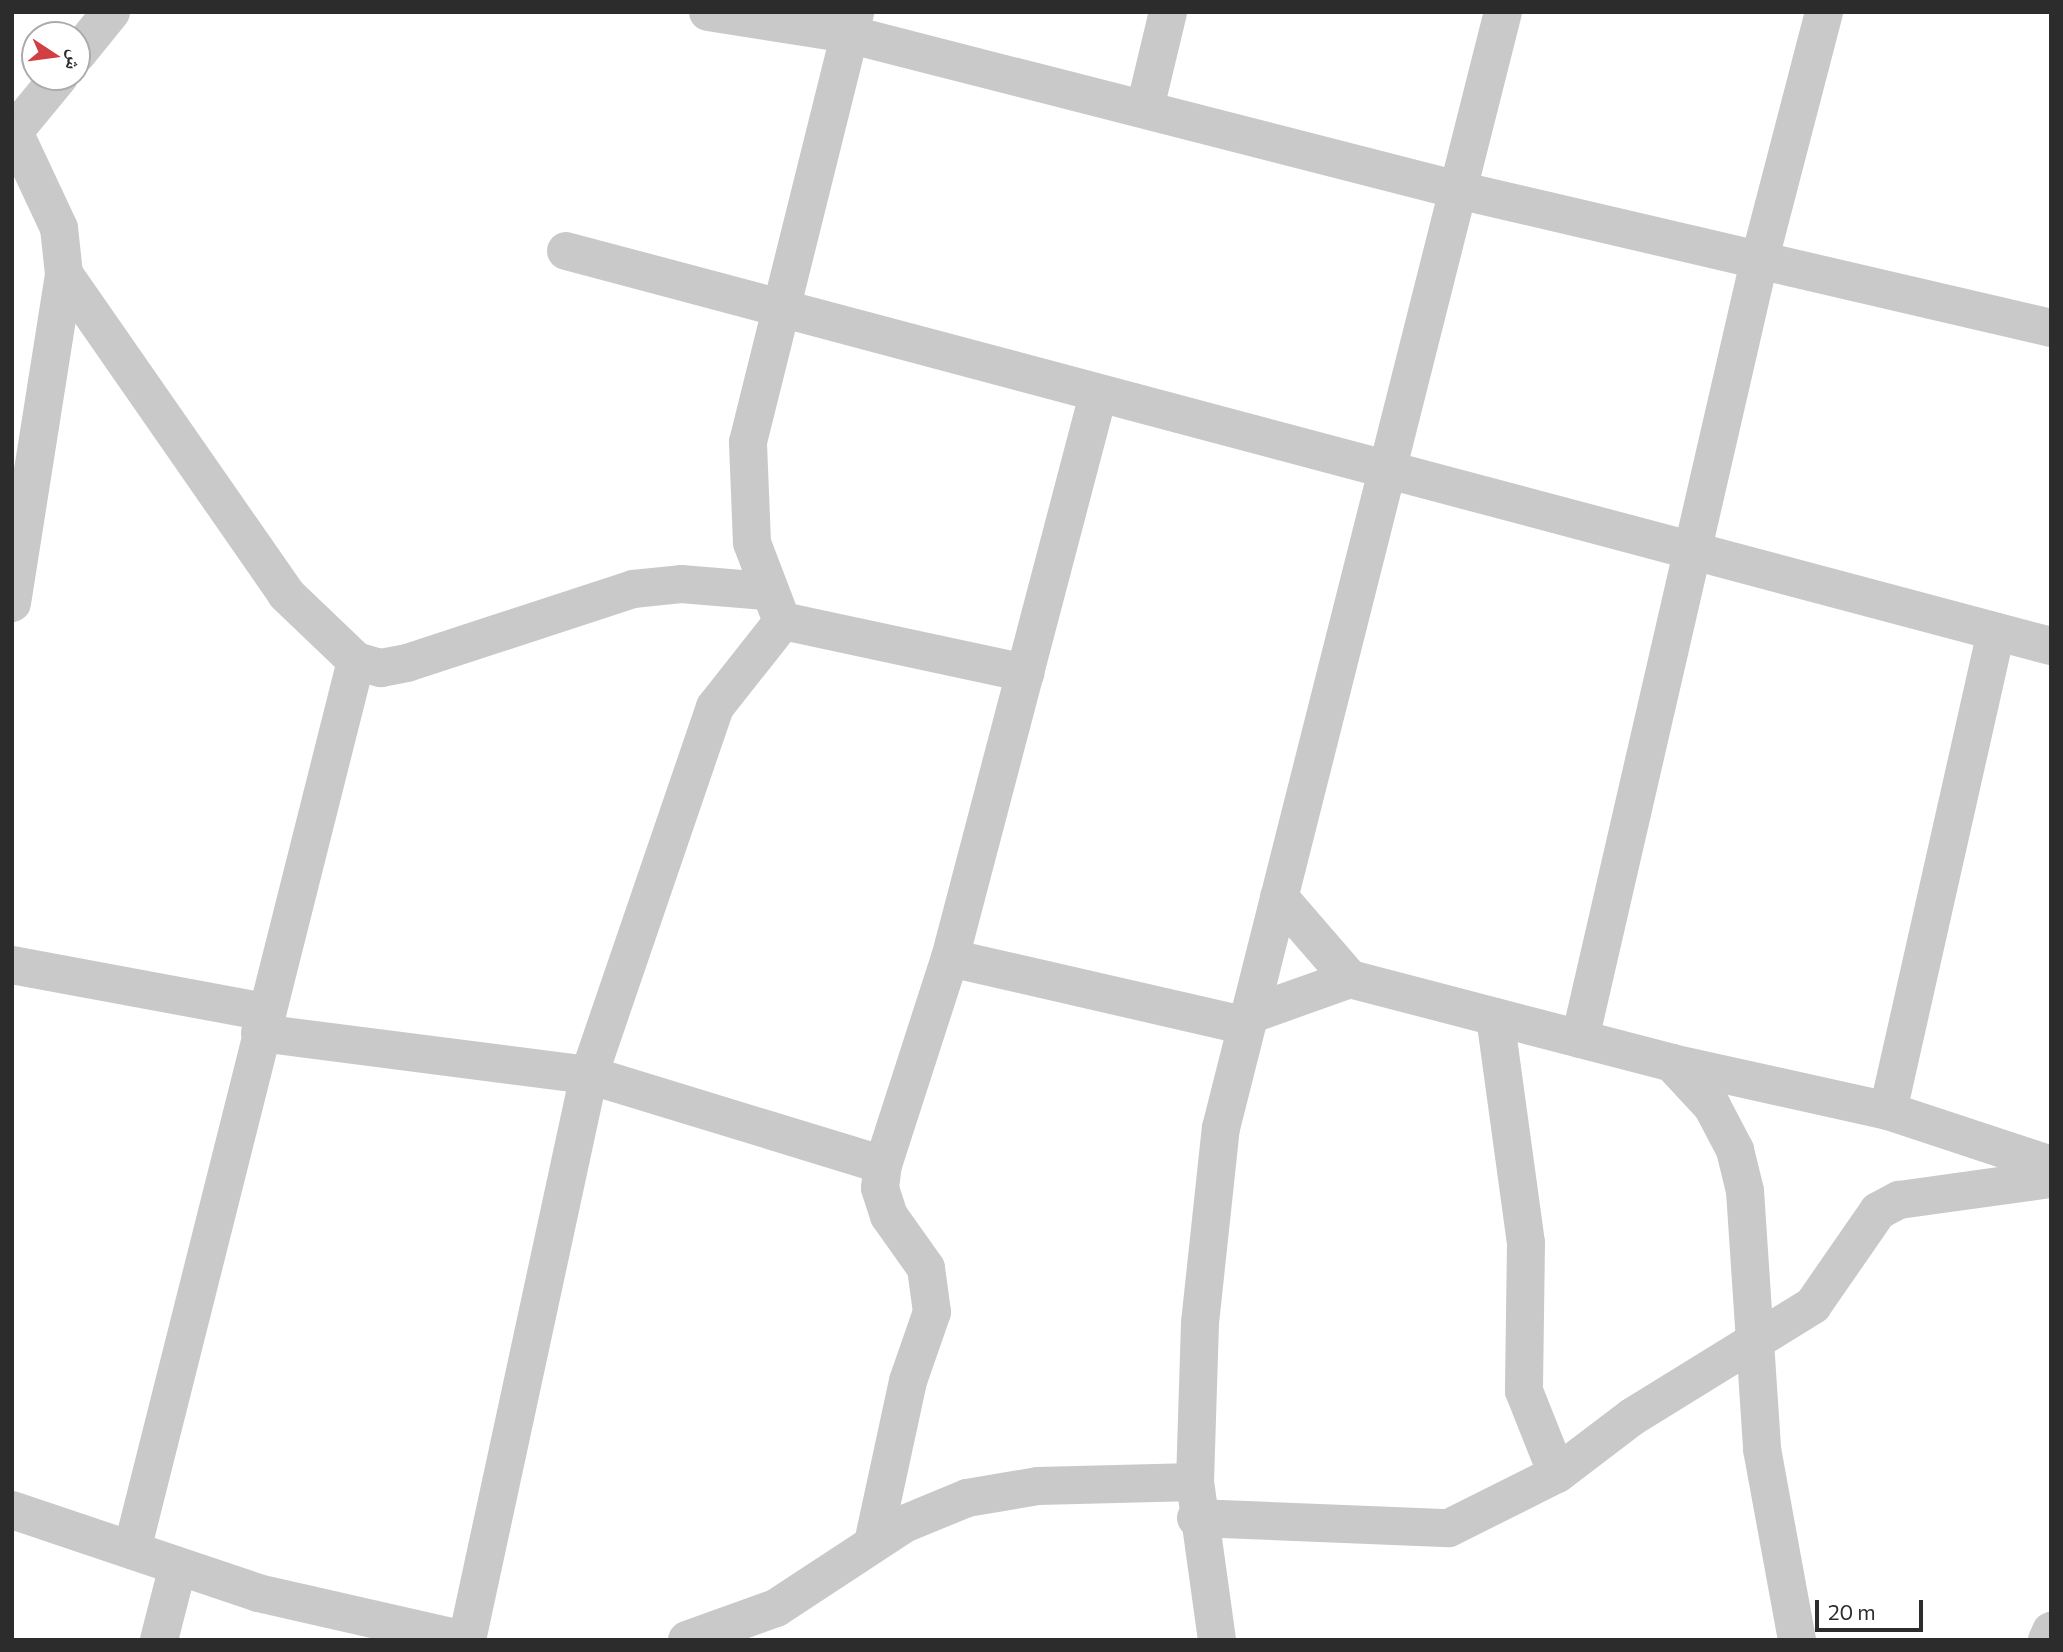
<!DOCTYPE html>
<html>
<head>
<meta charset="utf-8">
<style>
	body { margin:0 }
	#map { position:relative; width:2063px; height:1652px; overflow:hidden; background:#fff; font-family:Commissioner,"Noto Naskh Arabic",sans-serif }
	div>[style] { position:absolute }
	.minor>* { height:38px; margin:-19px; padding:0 19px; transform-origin:19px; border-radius:19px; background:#c9c9c9 }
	span { translate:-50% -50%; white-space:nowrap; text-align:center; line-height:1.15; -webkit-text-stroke:7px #fff; paint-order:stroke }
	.frame { position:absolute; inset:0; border:14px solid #2c2c2c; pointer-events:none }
	.north { position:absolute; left:21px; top:21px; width:70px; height:70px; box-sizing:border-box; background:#fff; border:2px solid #ababab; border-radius:50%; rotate:103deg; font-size:19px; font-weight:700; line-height:28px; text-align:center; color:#2c2c2c }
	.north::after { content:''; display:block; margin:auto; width:24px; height:32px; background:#d13f43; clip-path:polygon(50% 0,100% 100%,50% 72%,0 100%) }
	.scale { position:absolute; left:1815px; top:1600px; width:108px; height:32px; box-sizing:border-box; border:4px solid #2c2c2c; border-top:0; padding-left:9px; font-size:21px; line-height:24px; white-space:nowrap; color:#2c2c2c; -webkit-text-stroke:5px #fff; paint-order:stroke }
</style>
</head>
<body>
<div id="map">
	<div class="minor">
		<i style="left:708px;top:12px;width:142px;rotate:8.9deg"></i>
		<i style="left:848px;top:34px;width:630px;rotate:14.35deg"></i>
		<i style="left:1458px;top:190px;width:609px;rotate:13.1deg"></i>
		<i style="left:77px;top:54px;width:54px;rotate:-51deg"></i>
		<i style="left:1145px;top:108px;width:99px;rotate:-76.5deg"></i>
		<i style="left:12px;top:134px;width:74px;rotate:-50.5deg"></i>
		<i style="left:566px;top:251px;width:1537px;rotate:14.9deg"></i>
		<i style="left:64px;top:274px;width:389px;rotate:55.2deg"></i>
		<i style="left:286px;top:594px;width:97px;rotate:43.7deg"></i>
		<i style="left:356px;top:661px;width:26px;rotate:16deg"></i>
		<i style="left:381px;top:668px;width:26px;rotate:-11deg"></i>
		<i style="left:407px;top:663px;width:238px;rotate:-18.1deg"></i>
		<i style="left:633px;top:589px;width:48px;rotate:-5.9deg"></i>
		<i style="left:681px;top:584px;width:86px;rotate:4.7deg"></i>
		<i style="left:12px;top:603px;width:333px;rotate:-81deg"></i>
		<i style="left:64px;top:274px;width:46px;rotate:-96.2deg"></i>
		<i style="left:59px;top:228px;width:106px;rotate:-115.1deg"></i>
		<i style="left:778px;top:611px;width:73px;rotate:-110.9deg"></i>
		<i style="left:752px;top:543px;width:101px;rotate:-92.3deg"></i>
		<i style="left:748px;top:442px;width:443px;rotate:-76deg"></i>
		<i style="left:783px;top:621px;width:248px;rotate:12.1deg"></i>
		<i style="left:1279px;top:897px;width:108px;rotate:49.1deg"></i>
		<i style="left:950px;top:958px;width:304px;rotate:12.9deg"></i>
		<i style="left:12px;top:965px;width:257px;rotate:10.5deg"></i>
		<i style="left:1249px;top:1015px;width:107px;rotate:-19.6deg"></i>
		<i style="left:1350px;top:979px;width:333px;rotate:14.6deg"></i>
		<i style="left:1672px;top:1063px;width:221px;rotate:12.5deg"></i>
		<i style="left:1888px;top:1111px;width:172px;rotate:18.3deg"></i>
		<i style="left:1495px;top:1017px;width:228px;rotate:82.2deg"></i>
		<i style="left:1526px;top:1243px;width:148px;rotate:90.8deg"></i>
		<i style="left:1524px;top:1391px;width:89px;rotate:68.3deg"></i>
		<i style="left:260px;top:1033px;width:332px;rotate:7.3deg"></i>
		<i style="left:589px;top:1075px;width:307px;rotate:17deg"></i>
		<i style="left:1580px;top:1039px;width:797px;rotate:-77.03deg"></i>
		<i style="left:1759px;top:262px;width:258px;rotate:-75.4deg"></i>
		<i style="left:1672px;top:1063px;width:59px;rotate:47.1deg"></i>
		<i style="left:1712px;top:1106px;width:50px;rotate:62.4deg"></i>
		<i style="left:1735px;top:1150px;width:42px;rotate:76.3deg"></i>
		<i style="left:1745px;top:1191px;width:259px;rotate:86.2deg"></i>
		<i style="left:1762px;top:1449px;width:194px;rotate:79.6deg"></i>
		<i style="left:1888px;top:1111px;width:491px;rotate:-77.3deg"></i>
		<i style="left:12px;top:1510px;width:260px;rotate:18.6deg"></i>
		<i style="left:258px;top:1593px;width:212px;rotate:12.8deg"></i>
		<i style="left:1196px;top:1518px;width:253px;rotate:2.3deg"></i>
		<i style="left:1449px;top:1528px;width:121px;rotate:-26.6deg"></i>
		<i style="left:1557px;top:1474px;width:94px;rotate:-37.2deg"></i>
		<i style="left:1632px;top:1417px;width:213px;rotate:-31.7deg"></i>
		<i style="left:1813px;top:1305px;width:114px;rotate:-55.3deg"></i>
		<i style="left:1878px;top:1211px;width:24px;rotate:-28deg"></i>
		<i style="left:1899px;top:1200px;width:153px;rotate:-7.9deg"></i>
		<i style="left:873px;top:1543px;width:166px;rotate:-77.8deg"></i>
		<i style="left:908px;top:1381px;width:73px;rotate:-70.8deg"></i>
		<i style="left:932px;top:1312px;width:44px;rotate:-97.8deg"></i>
		<i style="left:926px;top:1268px;width:64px;rotate:-125.4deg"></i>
		<i style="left:889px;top:1216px;width:29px;rotate:-108deg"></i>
		<i style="left:880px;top:1188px;width:23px;rotate:-83deg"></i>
		<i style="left:883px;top:1165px;width:218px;rotate:-72.1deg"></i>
		<i style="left:950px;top:958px;width:582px;rotate:-75.27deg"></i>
		<i style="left:132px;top:1550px;width:917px;rotate:-75.86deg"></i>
		<i style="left:159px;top:1640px;width:76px;rotate:-75.6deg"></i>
		<i style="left:467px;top:1640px;width:578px;rotate:-77.82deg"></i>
		<i style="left:589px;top:1075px;width:389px;rotate:-71.1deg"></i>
		<i style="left:715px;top:707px;width:110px;rotate:-51.7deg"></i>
		<i style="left:687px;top:1640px;width:95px;rotate:-19.8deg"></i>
		<i style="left:776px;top:1608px;width:153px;rotate:-33.3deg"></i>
		<i style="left:904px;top:1524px;width:68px;rotate:-22.4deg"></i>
		<i style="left:967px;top:1498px;width:72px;rotate:-9.6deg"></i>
		<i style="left:1038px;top:1486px;width:157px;rotate:-1.5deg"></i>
		<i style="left:1217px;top:1640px;width:160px;rotate:-97.9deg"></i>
		<i style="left:1195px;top:1482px;width:159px;rotate:-88.2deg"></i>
		<i style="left:1200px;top:1323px;width:196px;rotate:-83.9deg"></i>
		<i style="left:1221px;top:1128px;width:1151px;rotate:-75.82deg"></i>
		<i style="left:2047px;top:1640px;width:10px;rotate:-66deg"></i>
	</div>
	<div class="frame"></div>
	<div class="north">ش</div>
	<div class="scale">20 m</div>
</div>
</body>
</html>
